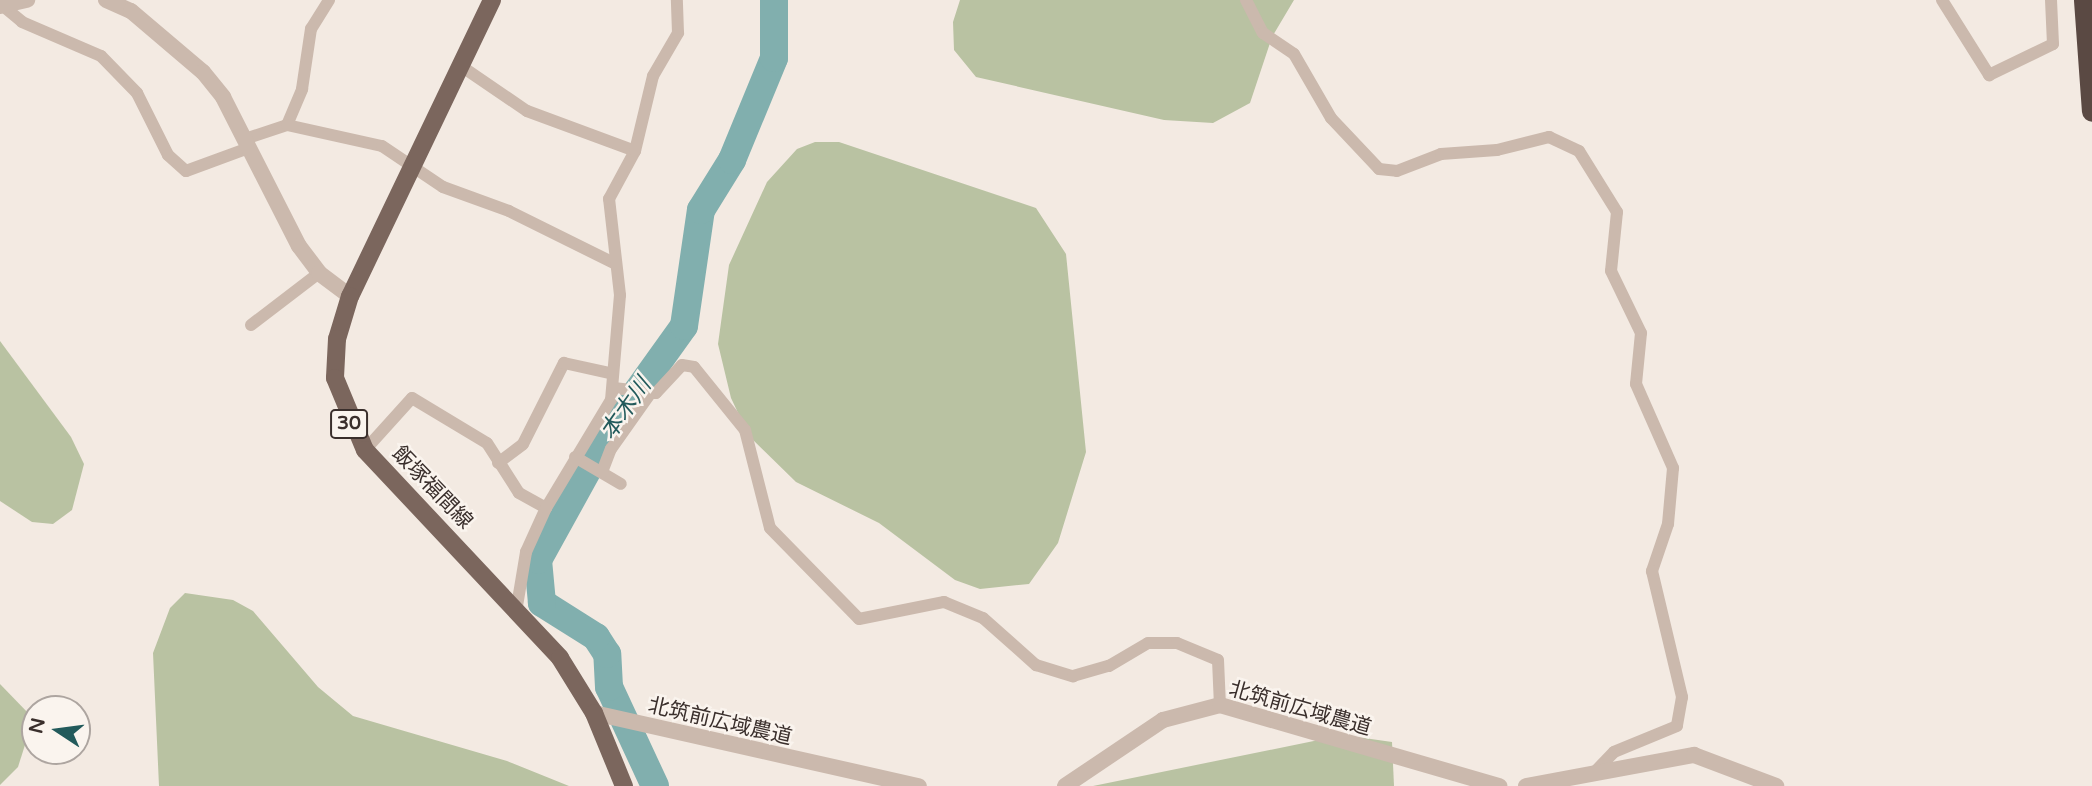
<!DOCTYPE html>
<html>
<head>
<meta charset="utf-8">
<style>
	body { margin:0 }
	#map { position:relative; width:2092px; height:786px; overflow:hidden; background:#f3eae2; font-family:"Varela Round","Noto Sans JP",sans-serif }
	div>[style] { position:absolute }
	.green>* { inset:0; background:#b9c2a2 }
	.river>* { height:28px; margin:-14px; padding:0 14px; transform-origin:14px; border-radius:14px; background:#81afae }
	.minor>* { height:12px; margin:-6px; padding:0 6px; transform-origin:6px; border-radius:6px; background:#cbb9ad }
	.tertiary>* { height:16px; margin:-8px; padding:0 8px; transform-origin:8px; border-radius:8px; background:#cbb9ad }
	.primary>* { height:18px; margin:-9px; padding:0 9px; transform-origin:9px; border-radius:9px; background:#7b665d }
	.motorway>* { height:21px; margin:-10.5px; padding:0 10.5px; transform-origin:10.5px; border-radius:10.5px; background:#5a4943 }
	span { translate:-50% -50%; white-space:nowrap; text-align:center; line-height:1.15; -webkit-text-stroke:5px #faf4ee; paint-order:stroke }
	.shield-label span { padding:2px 5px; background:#faf4ee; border:2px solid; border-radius:5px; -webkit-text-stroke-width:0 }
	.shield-label { font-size:19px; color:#3a2f2c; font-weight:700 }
	.street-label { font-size:21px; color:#3a2f2c }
	.water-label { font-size:23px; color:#225a5b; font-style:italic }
	.north { position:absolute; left:21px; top:695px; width:70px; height:70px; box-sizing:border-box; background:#faf4ee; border:2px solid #ada5a0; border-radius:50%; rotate:283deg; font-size:19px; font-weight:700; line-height:28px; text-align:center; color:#3a2f2c }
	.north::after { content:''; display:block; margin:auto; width:24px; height:32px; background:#225a5b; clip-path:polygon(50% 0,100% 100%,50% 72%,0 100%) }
</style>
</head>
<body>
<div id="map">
	<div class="green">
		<i style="clip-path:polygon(960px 0,1294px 0,1272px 37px,1250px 103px,1213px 123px,1164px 120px,976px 77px,954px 50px,953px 22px)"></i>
		<i style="clip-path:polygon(815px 142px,839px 142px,1036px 208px,1066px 254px,1086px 452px,1058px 543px,1029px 584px,980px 589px,955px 580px,879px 523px,796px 482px,749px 436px,731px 398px,718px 344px,729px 265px,767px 182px,797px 149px)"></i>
		<i style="clip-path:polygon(0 341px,71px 437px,84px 464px,72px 510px,53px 524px,32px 522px,0 501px)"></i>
		<i style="clip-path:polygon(185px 593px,233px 600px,253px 611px,318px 687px,353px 716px,507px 761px,569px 786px,159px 786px,153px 653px,170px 608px)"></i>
		<i style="clip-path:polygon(0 684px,30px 715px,31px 726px,18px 767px,0 785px)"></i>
		<i style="clip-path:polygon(1343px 735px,1392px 742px,1394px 786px,1093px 786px)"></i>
	</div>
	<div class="river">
		<i style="left:655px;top:786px;width:109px;rotate:-114.9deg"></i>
		<i style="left:609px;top:687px;width:33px;rotate:-93deg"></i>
		<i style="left:607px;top:654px;width:20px;rotate:-123deg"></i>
		<i style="left:596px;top:637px;width:64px;rotate:-147.8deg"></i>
		<i style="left:542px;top:603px;width:43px;rotate:-95.3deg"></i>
		<i style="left:538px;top:560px;width:151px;rotate:-61.1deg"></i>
		<i style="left:611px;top:428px;width:125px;rotate:-54.4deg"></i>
		<i style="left:684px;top:326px;width:117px;rotate:-81.7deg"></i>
		<i style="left:701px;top:210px;width:59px;rotate:-58.2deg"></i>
		<i style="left:732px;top:160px;width:110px;rotate:-67.6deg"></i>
		<i style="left:774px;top:58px;width:58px;rotate:-90deg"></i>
	</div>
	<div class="minor">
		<i style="left:1246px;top:0;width:37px;rotate:63deg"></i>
		<i style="left:1263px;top:33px;width:37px;rotate:34deg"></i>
		<i style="left:1294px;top:54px;width:74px;rotate:60deg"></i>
		<i style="left:1331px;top:118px;width:70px;rotate:46.7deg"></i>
		<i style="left:1379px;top:169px;width:18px;rotate:6deg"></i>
		<i style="left:1397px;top:171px;width:47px;rotate:-21.1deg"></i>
		<i style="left:1441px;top:154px;width:56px;rotate:-4.1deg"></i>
		<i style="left:1497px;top:150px;width:54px;rotate:-14deg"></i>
		<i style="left:1549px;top:137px;width:33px;rotate:25deg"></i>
		<i style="left:1579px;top:151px;width:72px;rotate:58.1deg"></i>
		<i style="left:1617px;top:212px;width:59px;rotate:95.8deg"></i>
		<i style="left:1611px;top:271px;width:69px;rotate:64.2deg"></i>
		<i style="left:1641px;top:333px;width:51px;rotate:95.6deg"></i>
		<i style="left:1636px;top:384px;width:92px;rotate:66.2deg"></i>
		<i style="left:1673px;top:468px;width:56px;rotate:95.1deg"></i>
		<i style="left:1668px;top:524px;width:50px;rotate:108.8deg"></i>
		<i style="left:1652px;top:571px;width:130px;rotate:76.6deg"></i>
		<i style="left:1682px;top:697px;width:29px;rotate:100deg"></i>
		<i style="left:1677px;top:726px;width:68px;rotate:157.6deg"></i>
		<i style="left:1614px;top:752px;width:29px;rotate:134deg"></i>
		<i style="left:1942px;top:0;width:89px;rotate:57.9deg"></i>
		<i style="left:1989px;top:75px;width:71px;rotate:-25.8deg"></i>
		<i style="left:2053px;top:44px;width:44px;rotate:-92.6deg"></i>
		<i style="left:2px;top:5px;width:26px;rotate:40deg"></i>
		<i style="left:22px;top:22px;width:86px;rotate:23.3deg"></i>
		<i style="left:101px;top:56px;width:52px;rotate:45.8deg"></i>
		<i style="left:137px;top:93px;width:69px;rotate:63.4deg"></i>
		<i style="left:168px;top:155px;width:24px;rotate:42deg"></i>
		<i style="left:186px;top:171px;width:67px;rotate:-20.1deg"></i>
		<i style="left:461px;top:66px;width:80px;rotate:34.3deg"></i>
		<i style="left:527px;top:111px;width:115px;rotate:20.3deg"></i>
		<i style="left:287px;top:125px;width:39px;rotate:-67deg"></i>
		<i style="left:302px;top:89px;width:61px;rotate:-81.5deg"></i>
		<i style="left:311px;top:29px;width:34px;rotate:-58deg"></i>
		<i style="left:245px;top:139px;width:44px;rotate:-18.4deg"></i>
		<i style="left:287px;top:125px;width:97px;rotate:12.5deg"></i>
		<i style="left:382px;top:146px;width:73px;rotate:33.9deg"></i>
		<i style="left:443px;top:187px;width:70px;rotate:20deg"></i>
		<i style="left:509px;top:211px;width:119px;rotate:26.4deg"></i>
		<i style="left:251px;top:325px;width:86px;rotate:-37.4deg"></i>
		<i style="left:614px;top:388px;width:42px;rotate:6.8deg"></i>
		<i style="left:656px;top:393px;width:38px;rotate:-47deg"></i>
		<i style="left:682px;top:365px;width:12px;rotate:9deg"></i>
		<i style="left:694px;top:367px;width:81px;rotate:51deg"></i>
		<i style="left:745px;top:430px;width:101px;rotate:75.7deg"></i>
		<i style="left:770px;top:528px;width:127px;rotate:45.6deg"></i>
		<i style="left:859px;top:619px;width:87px;rotate:-11.3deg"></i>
		<i style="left:944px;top:602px;width:42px;rotate:22.3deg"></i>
		<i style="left:983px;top:618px;width:71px;rotate:41.6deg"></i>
		<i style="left:1036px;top:665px;width:39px;rotate:17deg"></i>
		<i style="left:1073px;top:676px;width:37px;rotate:-16deg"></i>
		<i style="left:1109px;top:666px;width:45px;rotate:-30.5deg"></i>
		<i style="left:1148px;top:643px;width:29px"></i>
		<i style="left:1177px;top:643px;width:44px;rotate:22.5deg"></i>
		<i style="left:1218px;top:660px;width:45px;rotate:87.5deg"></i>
		<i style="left:365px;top:450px;width:70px;rotate:-47.9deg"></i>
		<i style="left:412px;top:398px;width:87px;rotate:31deg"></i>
		<i style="left:487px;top:443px;width:59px;rotate:57.4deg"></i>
		<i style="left:519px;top:493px;width:31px;rotate:29deg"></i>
		<i style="left:575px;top:457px;width:53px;rotate:30.4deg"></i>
		<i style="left:498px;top:463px;width:31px;rotate:-37deg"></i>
		<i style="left:523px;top:444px;width:91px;rotate:-63.2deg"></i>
		<i style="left:564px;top:363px;width:46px;rotate:12.5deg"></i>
		<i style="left:602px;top:472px;width:25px;rotate:-69deg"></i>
		<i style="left:611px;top:449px;width:67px;rotate:-54.7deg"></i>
		<i style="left:517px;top:606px;width:55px;rotate:-80.5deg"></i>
		<i style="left:526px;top:552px;width:48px;rotate:-65.6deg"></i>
		<i style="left:546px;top:508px;width:126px;rotate:-59deg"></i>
		<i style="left:611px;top:400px;width:105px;rotate:-85.1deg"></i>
		<i style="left:620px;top:295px;width:97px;rotate:-96.5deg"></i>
		<i style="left:609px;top:199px;width:55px;rotate:-61.6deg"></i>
		<i style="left:635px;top:151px;width:77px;rotate:-76.5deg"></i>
		<i style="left:653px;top:76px;width:50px;rotate:-59.8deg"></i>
		<i style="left:678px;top:33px;width:33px;rotate:-92deg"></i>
	</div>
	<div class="tertiary">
		<i style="left:106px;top:0;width:27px;rotate:24deg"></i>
		<i style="left:131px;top:11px;width:94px;rotate:40.3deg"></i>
		<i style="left:203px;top:72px;width:32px;rotate:51deg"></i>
		<i style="left:223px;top:97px;width:167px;rotate:63deg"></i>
		<i style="left:299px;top:246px;width:34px;rotate:53deg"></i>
		<i style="left:319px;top:273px;width:39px;rotate:37deg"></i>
		<i style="left:0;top:6px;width:28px;rotate:-13deg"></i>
		<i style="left:594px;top:713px;width:333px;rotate:12.7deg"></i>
		<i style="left:1065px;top:786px;width:118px;rotate:-34deg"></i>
		<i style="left:1163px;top:720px;width:59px;rotate:-14.7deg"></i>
		<i style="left:1220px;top:705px;width:291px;rotate:16.2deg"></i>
		<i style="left:1526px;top:786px;width:171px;rotate:-10.5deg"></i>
		<i style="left:1694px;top:755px;width:88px;rotate:20.7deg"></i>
	</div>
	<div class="primary">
		<i style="left:492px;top:0;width:328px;rotate:115.6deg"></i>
		<i style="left:350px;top:296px;width:45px;rotate:106.8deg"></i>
		<i style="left:337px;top:339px;width:39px;rotate:93deg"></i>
		<i style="left:335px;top:378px;width:78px;rotate:67.4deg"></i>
		<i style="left:365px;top:450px;width:285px;rotate:46.8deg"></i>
		<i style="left:560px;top:658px;width:65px;rotate:58.3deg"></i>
		<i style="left:594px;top:713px;width:79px;rotate:67.7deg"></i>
	</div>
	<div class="motorway">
		<i style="left:2084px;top:0;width:111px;rotate:85.9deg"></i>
	</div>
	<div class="shield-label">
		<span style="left:349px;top:424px">30</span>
	</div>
	<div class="street-label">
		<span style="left:432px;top:488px;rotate:46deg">飯塚福間線</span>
		<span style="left:1300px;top:709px;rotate:16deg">北筑前広域農道</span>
		<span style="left:720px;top:722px;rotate:13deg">北筑前広域農道</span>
	</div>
	<div class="water-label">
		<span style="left:626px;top:409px;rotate:-55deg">本木川</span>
	</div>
	<div class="north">N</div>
</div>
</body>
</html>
